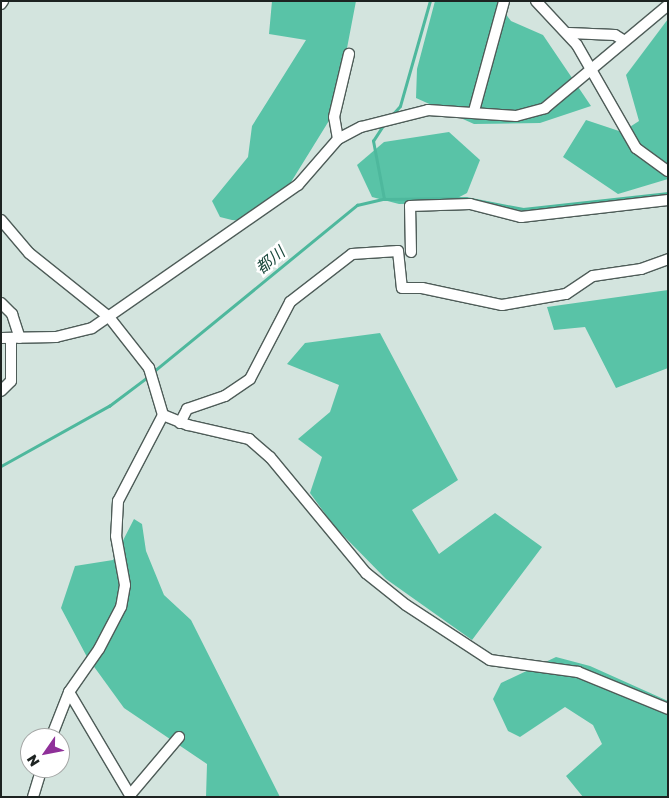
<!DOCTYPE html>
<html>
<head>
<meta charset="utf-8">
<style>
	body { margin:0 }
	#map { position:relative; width:669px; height:798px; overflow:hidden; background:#d3e4de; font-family:"Golos Text","Noto Sans JP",sans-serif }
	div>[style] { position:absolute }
	.forest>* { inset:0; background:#59c3a7 }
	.stream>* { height:2.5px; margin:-1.25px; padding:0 1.25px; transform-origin:1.25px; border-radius:1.25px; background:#4eb89d }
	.roads { filter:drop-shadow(1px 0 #4e5c58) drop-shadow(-1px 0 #4e5c58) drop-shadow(0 1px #4e5c58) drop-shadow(0 -1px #4e5c58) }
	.minor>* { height:10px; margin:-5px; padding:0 5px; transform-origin:5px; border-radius:5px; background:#fff }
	span { translate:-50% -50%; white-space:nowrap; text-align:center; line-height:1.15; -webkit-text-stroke:5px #fff; paint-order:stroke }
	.water-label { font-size:16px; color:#1a483c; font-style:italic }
	.frame { position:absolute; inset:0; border:2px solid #1d2321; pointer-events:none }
	.north { position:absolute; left:20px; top:728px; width:50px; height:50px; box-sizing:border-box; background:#fff; border:1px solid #a5a7a6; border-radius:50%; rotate:237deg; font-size:14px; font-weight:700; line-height:20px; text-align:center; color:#1d2321 }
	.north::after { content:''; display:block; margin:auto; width:18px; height:22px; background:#8f3099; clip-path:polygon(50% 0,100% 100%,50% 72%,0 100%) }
</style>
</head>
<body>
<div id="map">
	<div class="forest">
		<i style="clip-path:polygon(272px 1px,356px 1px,335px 111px,288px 187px,243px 221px,232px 220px,220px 217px,212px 201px,248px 157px,252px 126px,306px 40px,269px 34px)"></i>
		<i style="clip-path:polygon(435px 1px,496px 1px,511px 21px,543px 35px,591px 106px,540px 123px,474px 124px,416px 98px,417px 69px)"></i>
		<i style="clip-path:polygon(668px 19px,668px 179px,618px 194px,563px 157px,586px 120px,622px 132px,639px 121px,626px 75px)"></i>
		<i style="clip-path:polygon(449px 132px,480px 160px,467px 193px,448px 203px,399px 204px,372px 197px,357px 165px,384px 142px)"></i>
		<i style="clip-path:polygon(668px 290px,668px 368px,616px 388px,585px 327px,554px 330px,547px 307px)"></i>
		<i style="clip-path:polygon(380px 333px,458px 480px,412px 510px,439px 554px,495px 513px,542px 547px,472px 640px,386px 579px,334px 526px,310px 493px,322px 457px,298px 439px,330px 412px,339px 385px,287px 364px,305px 343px)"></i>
		<i style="clip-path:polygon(134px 519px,142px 524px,146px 551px,164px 595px,191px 620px,280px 797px,206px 797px,207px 764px,124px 708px,87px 657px,61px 608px,75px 566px,113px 560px)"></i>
		<i style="clip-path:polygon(556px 657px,590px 666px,668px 701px,668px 797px,583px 797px,566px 776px,602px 744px,593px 725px,565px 707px,520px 737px,508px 731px,493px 699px,501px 683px)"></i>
	</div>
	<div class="stream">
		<i style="left:391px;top:116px;width:13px;rotate:-48deg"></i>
		<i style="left:400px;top:106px;width:109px;rotate:-74.1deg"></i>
		<i style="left:384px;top:199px;width:59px;rotate:-100.7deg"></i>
		<i style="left:373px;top:141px;width:20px;rotate:-57deg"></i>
		<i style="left:153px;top:372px;width:264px;rotate:-39.3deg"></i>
		<i style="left:357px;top:205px;width:28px;rotate:-13deg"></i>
		<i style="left:384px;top:199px;width:82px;rotate:-0.7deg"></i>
		<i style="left:466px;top:198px;width:58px;rotate:10.9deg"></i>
		<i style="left:523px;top:209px;width:146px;rotate:-6.3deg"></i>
		<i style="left:1px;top:466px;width:124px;rotate:-29.1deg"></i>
		<i style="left:109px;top:406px;width:50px;rotate:-36.9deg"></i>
	</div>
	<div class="roads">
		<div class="minor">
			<i style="left:536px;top:1px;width:60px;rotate:47deg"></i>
			<i style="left:577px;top:45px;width:119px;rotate:60.2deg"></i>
			<i style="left:636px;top:148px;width:39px;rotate:36deg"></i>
			<i style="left:1px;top:4px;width:4px;rotate:-56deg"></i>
			<i style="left:569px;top:33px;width:46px;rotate:2.5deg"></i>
			<i style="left:615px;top:35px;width:9px;rotate:32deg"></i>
			<i style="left:474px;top:111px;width:114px;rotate:-74.7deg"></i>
			<i style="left:338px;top:139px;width:22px;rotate:-100deg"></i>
			<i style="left:334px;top:117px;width:65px;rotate:-76.6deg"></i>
			<i style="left:1px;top:220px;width:43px;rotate:49.7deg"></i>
			<i style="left:29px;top:253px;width:102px;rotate:38.7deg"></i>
			<i style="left:109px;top:317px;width:65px;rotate:51.9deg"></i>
			<i style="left:149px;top:368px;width:49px;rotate:73.4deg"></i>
			<i style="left:163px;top:415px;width:97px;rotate:117.6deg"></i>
			<i style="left:118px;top:501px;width:35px;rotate:93deg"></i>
			<i style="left:116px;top:536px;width:50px;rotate:79.6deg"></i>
			<i style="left:125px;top:585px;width:22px;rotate:100deg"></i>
			<i style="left:121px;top:607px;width:47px;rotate:117.6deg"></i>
			<i style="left:99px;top:649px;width:52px;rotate:124.9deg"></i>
			<i style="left:69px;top:692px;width:49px;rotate:111.4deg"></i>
			<i style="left:411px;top:252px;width:46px;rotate:-91.2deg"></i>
			<i style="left:410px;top:206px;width:60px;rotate:-1.9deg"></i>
			<i style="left:470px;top:204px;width:53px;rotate:14.3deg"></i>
			<i style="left:521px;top:217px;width:148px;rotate:-6.6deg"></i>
			<i style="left:1px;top:303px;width:16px;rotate:45deg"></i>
			<i style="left:12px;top:314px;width:25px;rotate:72deg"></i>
			<i style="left:1px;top:338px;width:55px;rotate:-1deg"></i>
			<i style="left:56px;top:337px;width:37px;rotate:-14deg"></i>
			<i style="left:92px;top:328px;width:251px;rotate:-34.8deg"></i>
			<i style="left:298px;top:185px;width:61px;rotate:-49deg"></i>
			<i style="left:338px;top:139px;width:26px;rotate:-28deg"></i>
			<i style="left:361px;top:127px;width:69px;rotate:-14.2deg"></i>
			<i style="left:428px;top:110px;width:88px;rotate:3.9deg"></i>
			<i style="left:516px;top:116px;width:30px;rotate:-15deg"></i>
			<i style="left:545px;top:108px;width:160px;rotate:-39.9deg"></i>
			<i style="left:1px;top:391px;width:14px;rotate:-45deg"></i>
			<i style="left:11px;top:381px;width:43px;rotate:-90deg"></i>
			<i style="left:163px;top:415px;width:27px;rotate:22deg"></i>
			<i style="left:188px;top:425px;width:63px;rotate:12.9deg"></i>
			<i style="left:249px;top:439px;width:28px;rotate:41deg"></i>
			<i style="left:270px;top:457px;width:151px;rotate:50.4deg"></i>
			<i style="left:366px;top:573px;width:51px;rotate:38.7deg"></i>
			<i style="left:406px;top:605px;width:100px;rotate:33.2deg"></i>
			<i style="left:490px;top:660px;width:89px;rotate:7.8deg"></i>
			<i style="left:578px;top:672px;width:97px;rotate:22.3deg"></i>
			<i style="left:180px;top:423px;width:16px;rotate:-63deg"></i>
			<i style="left:187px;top:409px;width:40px;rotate:-18.9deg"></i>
			<i style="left:225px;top:396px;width:30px;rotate:-34deg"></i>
			<i style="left:250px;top:379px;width:87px;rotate:-62.5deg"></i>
			<i style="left:290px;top:302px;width:78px;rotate:-37.7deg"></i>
			<i style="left:352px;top:254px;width:46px;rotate:-3.7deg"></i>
			<i style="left:398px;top:251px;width:37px;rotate:84deg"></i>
			<i style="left:402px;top:288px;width:20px"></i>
			<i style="left:422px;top:288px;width:82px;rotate:12deg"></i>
			<i style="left:502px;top:305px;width:65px;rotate:-9.8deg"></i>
			<i style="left:566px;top:294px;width:32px;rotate:-34deg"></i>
			<i style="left:593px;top:276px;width:49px;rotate:-8.3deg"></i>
			<i style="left:641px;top:269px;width:29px;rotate:-20deg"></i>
			<i style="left:69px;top:692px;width:122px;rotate:59.4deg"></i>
			<i style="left:130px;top:795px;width:76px;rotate:-49.8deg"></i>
			<i style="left:33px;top:797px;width:30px;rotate:-73deg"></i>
		</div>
	</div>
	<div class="water-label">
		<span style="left:270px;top:260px;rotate:-40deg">都川</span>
	</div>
	<div class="frame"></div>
	<div class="north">N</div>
</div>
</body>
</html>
